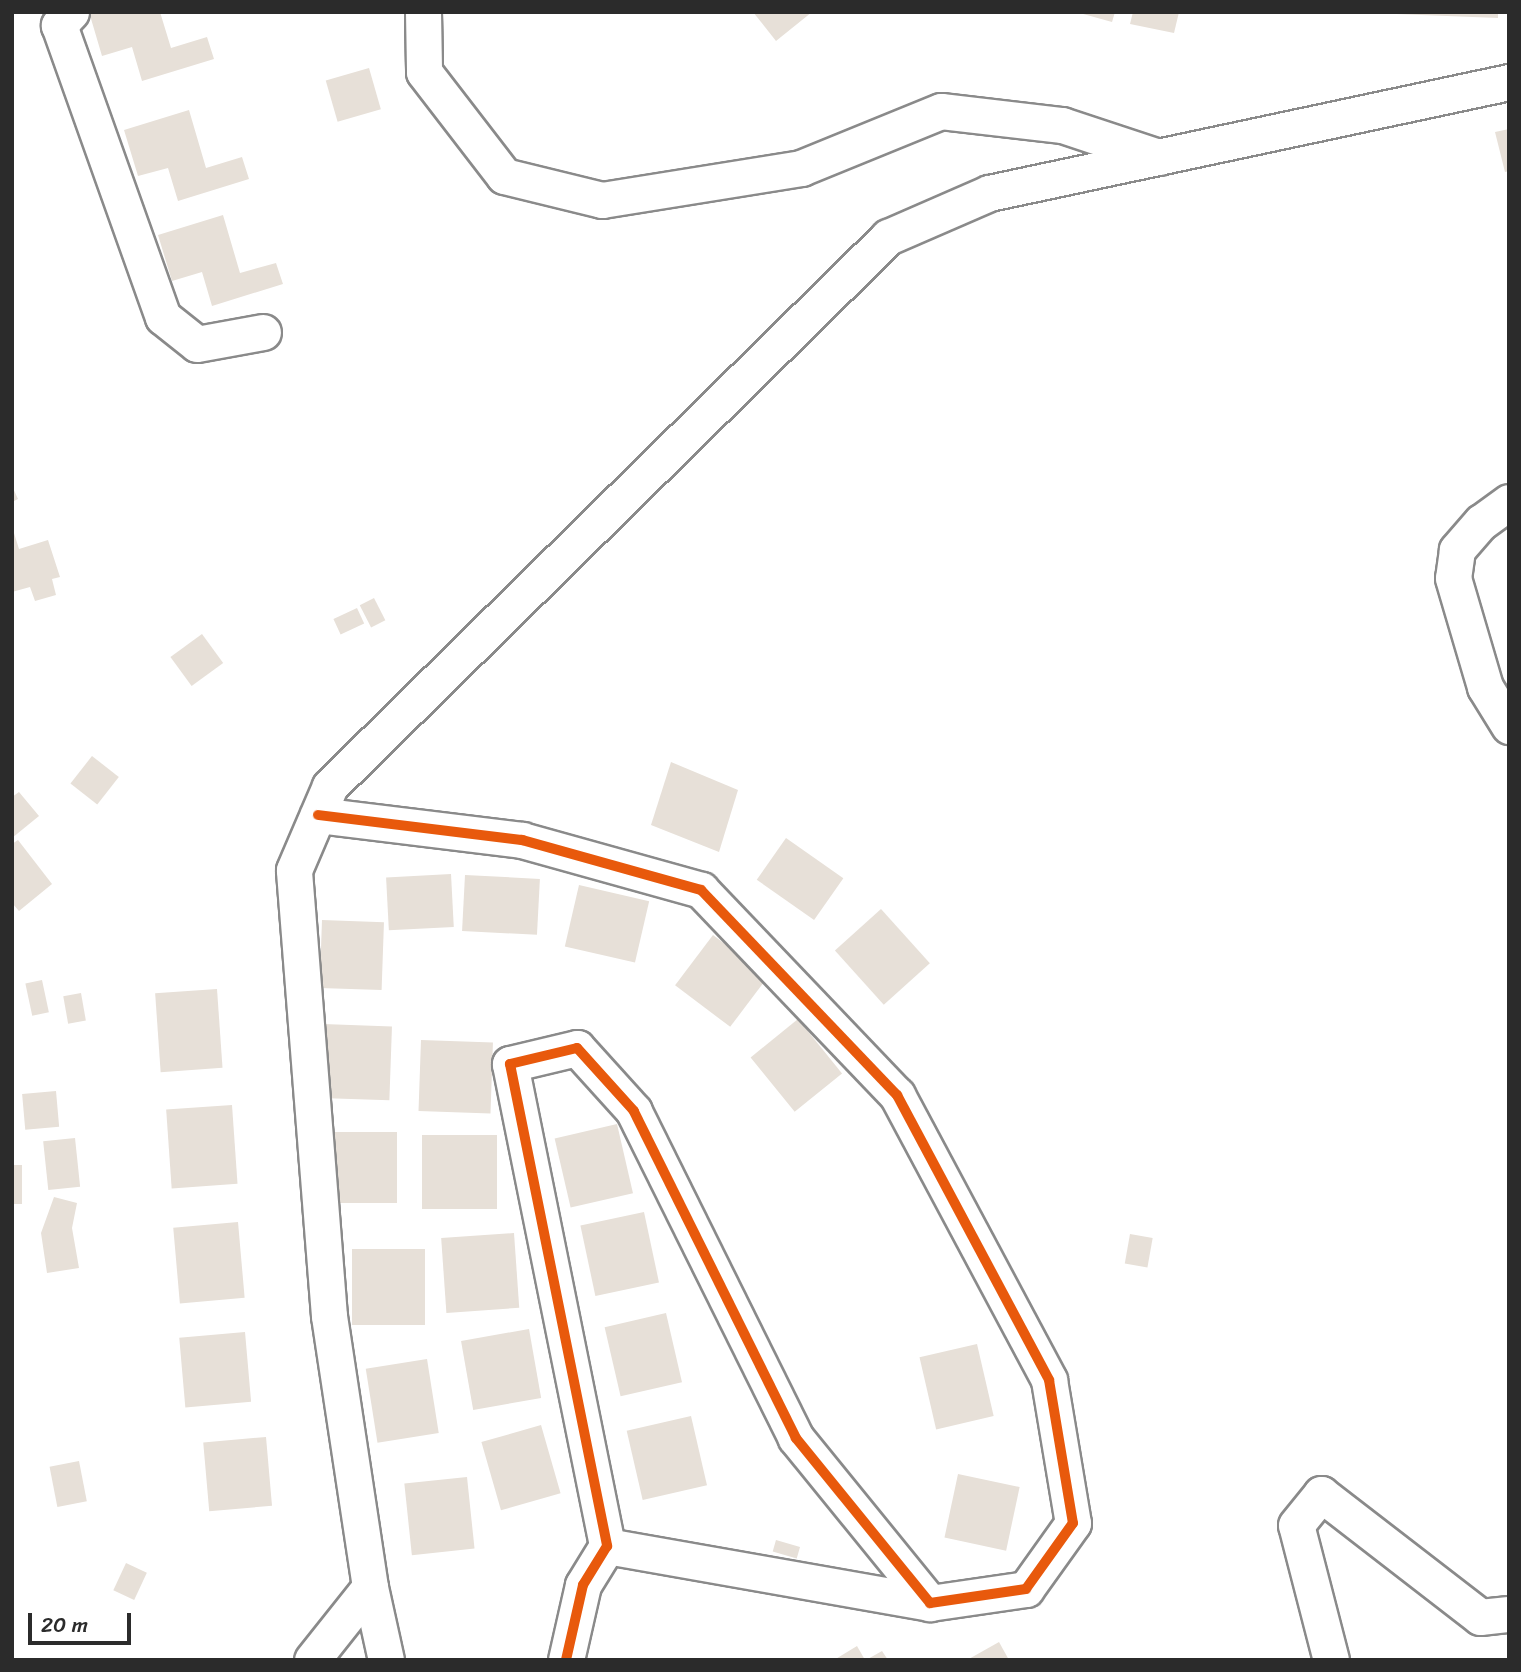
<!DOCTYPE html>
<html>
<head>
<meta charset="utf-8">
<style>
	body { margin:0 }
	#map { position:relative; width:1521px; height:1672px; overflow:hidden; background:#fff; font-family:Sriracha,sans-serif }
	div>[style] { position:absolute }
	.building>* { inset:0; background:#e7e0d8; transform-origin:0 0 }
	.roads { filter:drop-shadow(2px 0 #8a8a8a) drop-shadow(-2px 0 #8a8a8a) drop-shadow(0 2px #8a8a8a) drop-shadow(0 -2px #8a8a8a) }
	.street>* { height:35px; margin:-17.5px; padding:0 17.5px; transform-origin:17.5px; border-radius:17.5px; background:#fff }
	.cycleway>* { height:10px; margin:-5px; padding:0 5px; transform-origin:5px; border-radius:5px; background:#e8590c }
	span { translate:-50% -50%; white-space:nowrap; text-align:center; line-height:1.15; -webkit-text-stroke:5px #fff; paint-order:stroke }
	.frame { position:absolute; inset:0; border:14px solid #2b2b2b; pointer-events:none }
	.scale { position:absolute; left:28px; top:1613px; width:103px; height:32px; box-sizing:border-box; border:4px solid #2b2b2b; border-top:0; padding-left:9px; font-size:21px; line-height:24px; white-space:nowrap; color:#2b2b2b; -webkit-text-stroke:5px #fff; paint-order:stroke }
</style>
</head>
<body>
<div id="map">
	<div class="building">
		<i style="clip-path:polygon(89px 12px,160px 12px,171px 48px,207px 37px,214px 59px,142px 81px,132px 47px,102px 56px)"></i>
		<i style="clip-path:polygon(753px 12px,812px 12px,776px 41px)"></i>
		<i style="clip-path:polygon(1076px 12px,1115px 12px,1112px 22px)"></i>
		<i style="clip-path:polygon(1133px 12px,1179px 12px,1174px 33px,1130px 24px)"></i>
		<i style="clip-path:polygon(1396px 12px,1498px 12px,1498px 18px,1396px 14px)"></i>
		<i style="left:369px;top:68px;width:43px;height:45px;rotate:74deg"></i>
		<i style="clip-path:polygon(189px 110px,206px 168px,242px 157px,249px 179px,178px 201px,168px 168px,138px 176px,124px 130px)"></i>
		<i style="clip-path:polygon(1509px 129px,1509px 171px,1505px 172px,1495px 132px)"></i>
		<i style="clip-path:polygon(223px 215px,240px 273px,276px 263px,283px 284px,212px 306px,202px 272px,172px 281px,158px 235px)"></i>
		<i style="clip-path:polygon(12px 486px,18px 499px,12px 502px)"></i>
		<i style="clip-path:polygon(14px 533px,19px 549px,48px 540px,60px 577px,52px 579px,56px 595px,35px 601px,30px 587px,12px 592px)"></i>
		<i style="left:374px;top:598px;width:25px;height:16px;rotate:63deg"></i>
		<i style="left:357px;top:608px;width:17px;height:26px;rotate:65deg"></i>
		<i style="left:202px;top:634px;width:36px;height:39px;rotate:54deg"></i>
		<i style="left:92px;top:756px;width:34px;height:35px;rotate:38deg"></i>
		<i style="clip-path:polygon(671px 762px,738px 790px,719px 852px,651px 825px)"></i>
		<i style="clip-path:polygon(19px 792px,39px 816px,12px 838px,12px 797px)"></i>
		<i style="left:786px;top:838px;width:70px;height:51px;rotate:35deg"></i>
		<i style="clip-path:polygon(18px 840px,52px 884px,19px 911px,12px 903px,12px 844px)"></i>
		<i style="left:451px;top:874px;width:53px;height:65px;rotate:87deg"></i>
		<i style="left:465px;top:875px;width:75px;height:56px;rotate:3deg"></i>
		<i style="left:579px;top:885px;width:72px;height:63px;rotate:13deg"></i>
		<i style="left:881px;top:909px;width:73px;height:62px;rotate:48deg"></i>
		<i style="left:322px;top:920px;width:62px;height:68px;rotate:2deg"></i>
		<i style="left:713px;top:935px;width:69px;height:63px;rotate:37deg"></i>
		<i style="left:42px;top:980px;width:33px;height:17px;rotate:78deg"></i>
		<i style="left:217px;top:989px;width:79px;height:62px;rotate:86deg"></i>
		<i style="left:81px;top:993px;width:28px;height:18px;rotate:80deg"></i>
		<i style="left:798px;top:1019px;width:70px;height:61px;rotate:51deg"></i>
		<i style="left:323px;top:1024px;width:69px;height:74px;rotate:2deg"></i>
		<i style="left:421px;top:1040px;width:72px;height:71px;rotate:2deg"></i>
		<i style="left:56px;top:1091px;width:36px;height:34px;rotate:85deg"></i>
		<i style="left:232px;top:1105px;width:79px;height:66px;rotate:86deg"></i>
		<i style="left:617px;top:1124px;width:71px;height:64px;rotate:77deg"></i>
		<i style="left:397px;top:1132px;width:71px;height:72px;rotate:90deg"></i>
		<i style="left:422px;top:1135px;width:75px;height:74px"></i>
		<i style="left:75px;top:1138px;width:49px;height:32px;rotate:84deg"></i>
		<i style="left:12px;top:1165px;width:10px;height:39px"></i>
		<i style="clip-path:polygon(54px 1197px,77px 1203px,72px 1228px,79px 1268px,47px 1273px,41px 1233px)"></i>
		<i style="left:644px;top:1212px;width:72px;height:65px;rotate:78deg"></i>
		<i style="left:238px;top:1222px;width:76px;height:65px;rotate:85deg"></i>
		<i style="left:514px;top:1233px;width:75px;height:73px;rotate:86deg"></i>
		<i style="left:1130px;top:1234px;width:23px;height:30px;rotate:10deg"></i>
		<i style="left:352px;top:1249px;width:73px;height:76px"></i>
		<i style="left:666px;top:1313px;width:71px;height:63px;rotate:77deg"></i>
		<i style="left:529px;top:1329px;width:70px;height:69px;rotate:80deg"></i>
		<i style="left:245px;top:1332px;width:70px;height:66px;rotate:85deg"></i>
		<i style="left:977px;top:1344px;width:74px;height:59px;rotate:77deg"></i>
		<i style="left:427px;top:1359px;width:75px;height:62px;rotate:81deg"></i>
		<i style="left:691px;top:1416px;width:71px;height:66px;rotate:77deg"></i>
		<i style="left:541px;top:1425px;width:71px;height:62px;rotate:74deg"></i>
		<i style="left:266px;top:1437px;width:69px;height:63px;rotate:85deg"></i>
		<i style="left:79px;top:1461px;width:41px;height:30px;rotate:79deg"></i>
		<i style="left:958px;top:1474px;width:63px;height:65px;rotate:12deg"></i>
		<i style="left:467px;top:1477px;width:72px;height:63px;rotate:84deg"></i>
		<i style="left:776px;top:1540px;width:25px;height:12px;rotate:16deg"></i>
		<i style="left:126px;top:1563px;width:23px;height:30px;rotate:25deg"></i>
		<i style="clip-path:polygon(999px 1642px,1009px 1660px,967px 1660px)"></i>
		<i style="clip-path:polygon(857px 1646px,865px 1660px,834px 1660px)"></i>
		<i style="clip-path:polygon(882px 1651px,888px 1660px,866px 1660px)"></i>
	</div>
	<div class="roads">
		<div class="street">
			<i style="left:71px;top:12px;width:18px;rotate:133deg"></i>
			<i style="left:59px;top:25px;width:310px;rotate:70.4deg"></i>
			<i style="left:163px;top:317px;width:43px;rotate:38.5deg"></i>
			<i style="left:197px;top:344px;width:67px;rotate:-10.3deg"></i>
			<i style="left:423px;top:12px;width:60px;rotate:89deg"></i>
			<i style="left:424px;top:72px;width:131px;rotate:52.4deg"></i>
			<i style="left:504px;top:176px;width:101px;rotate:13.8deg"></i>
			<i style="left:602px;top:200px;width:202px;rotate:-9.1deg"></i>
			<i style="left:801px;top:168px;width:151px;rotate:-22.2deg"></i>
			<i style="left:941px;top:111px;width:122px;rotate:6.6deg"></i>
			<i style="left:1062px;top:125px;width:102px;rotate:18.3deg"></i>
			<i style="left:1509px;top:502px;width:34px;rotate:144deg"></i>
			<i style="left:1481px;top:522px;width:37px;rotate:131deg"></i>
			<i style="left:1457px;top:550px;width:28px;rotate:98deg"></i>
			<i style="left:1453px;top:578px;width:114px;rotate:73.6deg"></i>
			<i style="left:1485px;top:687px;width:46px;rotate:58.4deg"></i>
			<i style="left:318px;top:815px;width:206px;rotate:7deg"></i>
			<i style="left:522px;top:840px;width:186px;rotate:15.6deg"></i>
			<i style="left:701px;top:890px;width:284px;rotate:46.3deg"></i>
			<i style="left:897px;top:1095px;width:323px;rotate:61.9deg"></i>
			<i style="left:1049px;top:1380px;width:145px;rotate:80.5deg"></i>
			<i style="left:1073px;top:1523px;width:81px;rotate:125.5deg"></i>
			<i style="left:1026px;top:1589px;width:97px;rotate:171.7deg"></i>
			<i style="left:930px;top:1603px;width:213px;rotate:-129.1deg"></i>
			<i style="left:796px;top:1438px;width:365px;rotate:-116.4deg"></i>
			<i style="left:634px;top:1111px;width:85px;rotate:-132.1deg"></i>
			<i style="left:577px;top:1048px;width:69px;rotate:166.6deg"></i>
			<i style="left:510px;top:1064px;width:492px;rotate:78.6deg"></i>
			<i style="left:607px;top:1546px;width:46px;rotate:121.6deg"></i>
			<i style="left:583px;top:1585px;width:77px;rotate:102.8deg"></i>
			<i style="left:607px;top:1546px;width:328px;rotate:10deg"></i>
			<i style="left:312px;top:1660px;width:93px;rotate:-51.5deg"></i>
			<i style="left:386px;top:1660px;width:75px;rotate:-102.4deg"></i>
			<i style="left:370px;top:1587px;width:274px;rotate:-98.6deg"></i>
			<i style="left:329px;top:1316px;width:447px;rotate:-94.5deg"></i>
			<i style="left:294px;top:870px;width:91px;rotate:-66.8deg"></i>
			<i style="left:330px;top:786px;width:783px;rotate:-44.53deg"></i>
			<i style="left:888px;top:237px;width:110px;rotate:-23.5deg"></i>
			<i style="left:989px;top:193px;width:532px;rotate:-12.05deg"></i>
			<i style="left:1331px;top:1660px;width:139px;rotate:-104.5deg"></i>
			<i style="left:1296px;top:1525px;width:40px;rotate:-51deg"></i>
			<i style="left:1321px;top:1494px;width:201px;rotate:37.7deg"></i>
			<i style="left:1480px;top:1617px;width:29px;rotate:-6deg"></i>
		</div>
	</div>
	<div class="cycleway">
		<i style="left:318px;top:815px;width:206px;rotate:7deg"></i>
		<i style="left:522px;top:840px;width:186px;rotate:15.6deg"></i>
		<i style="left:701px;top:890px;width:284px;rotate:46.3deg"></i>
		<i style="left:897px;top:1095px;width:323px;rotate:61.9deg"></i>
		<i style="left:1049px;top:1380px;width:145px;rotate:80.5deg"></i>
		<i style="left:1073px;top:1523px;width:81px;rotate:125.5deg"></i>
		<i style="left:1026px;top:1589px;width:97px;rotate:171.7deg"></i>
		<i style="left:930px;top:1603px;width:213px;rotate:-129.1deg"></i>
		<i style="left:796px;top:1438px;width:365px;rotate:-116.4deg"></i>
		<i style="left:634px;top:1111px;width:85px;rotate:-132.1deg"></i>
		<i style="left:577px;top:1048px;width:69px;rotate:166.6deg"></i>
		<i style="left:510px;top:1064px;width:492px;rotate:78.6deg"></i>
		<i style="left:607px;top:1546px;width:46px;rotate:121.6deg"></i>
		<i style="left:583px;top:1585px;width:77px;rotate:102.8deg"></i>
	</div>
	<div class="frame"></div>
	<div class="scale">20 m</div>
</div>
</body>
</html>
